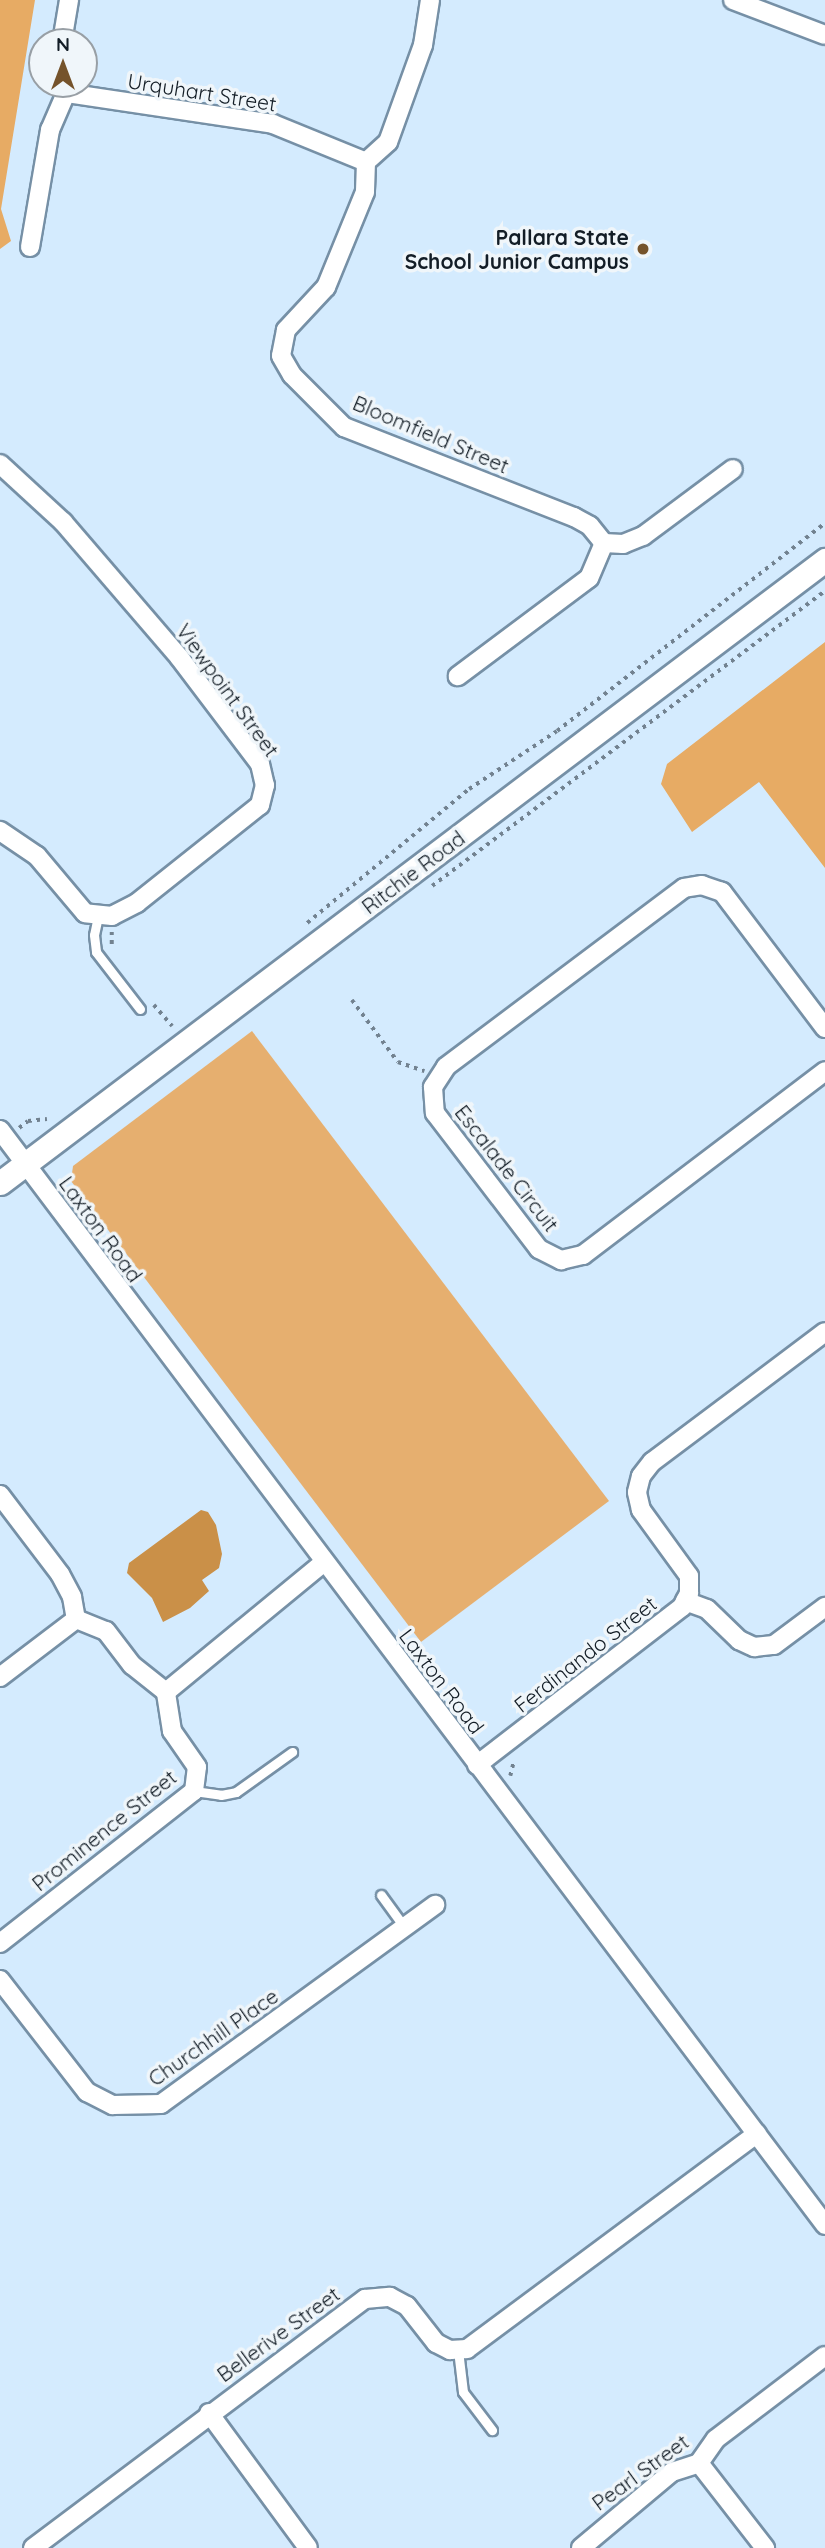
<!DOCTYPE html>
<html>
<head>
<meta charset="utf-8">
<style>
	body { margin:0 }
	#map { position:relative; width:825px; height:2548px; overflow:hidden; background:#d4ebfe; font-family:Quicksand,sans-serif }
	div>[style] { position:absolute }
	.green>* { inset:0; background:#e6af6f }
	.forest>* { inset:0; background:#e7ab64 }
	.water>* { inset:0; background:#ca9048 }
	.path>* { height:3.5px; margin-top:-1.75px; transform-origin:0; background:repeating-linear-gradient(90deg,#728290 0 3.5px,transparent 0 8.5px) }
	.roads { filter:drop-shadow(2px 0 #7690a6) drop-shadow(-2px 0 #7690a6) drop-shadow(0 2px #7690a6) drop-shadow(0 -2px #7690a6) }
	.lane>* { height:9px; margin:-4.5px; padding:0 4.5px; transform-origin:4.5px; border-radius:4.5px; background:#fff }
	.street>* { height:18px; margin:-9px; padding:0 9px; transform-origin:9px; border-radius:9px; background:#fff }
	.secondary>* { height:23px; margin:-11.5px; padding:0 11.5px; transform-origin:11.5px; border-radius:11.5px; background:#fff }
	.dots>* { width:19px; height:19px; translate:-50% -50%; box-sizing:border-box; border:4px solid #f0f6fa; border-radius:50% }
	span { translate:-50% -50%; white-space:nowrap; text-align:center; line-height:1.15; -webkit-text-stroke:7px #f0f6fa; paint-order:stroke }
	.street-label { font-size:21px; color:#131d26 }
	.poi-label { font-size:21px; color:#131d26; font-weight:700 }
	.right { translate:-100% -50%; text-align:right }
	.north { position:absolute; left:28px; top:28px; width:70px; height:70px; box-sizing:border-box; background:#f0f6fa; border:2px solid #989fa5; border-radius:50%; rotate:0deg; font-size:19px; font-weight:700; line-height:28px; text-align:center; color:#131d26 }
	.north::after { content:''; display:block; margin:auto; width:24px; height:32px; background:#75532b; clip-path:polygon(50% 0,100% 100%,50% 72%,0 100%) }
</style>
</head>
<body>
<div id="map">
	<div class="green">
		<i style="clip-path:polygon(252px 1031px,609px 1501px,421px 1642px,71px 1181px,73px 1166px)"></i>
	</div>
	<div class="forest">
		<i style="clip-path:polygon(0 0,35px 0,1px 209px,11px 241px,0 249px)"></i>
		<i style="clip-path:polygon(825px 642px,825px 868px,759px 782px,692px 832px,661px 784px,667px 764px)"></i>
	</div>
	<div class="water">
		<i style="clip-path:polygon(201px 1510px,208px 1512px,216px 1525px,222px 1554px,219px 1568px,202px 1580px,209px 1591px,190px 1608px,163px 1622px,152px 1598px,127px 1573px,129px 1563px)"></i>
	</div>
	<div class="path">
		<i style="left:432px;top:886px;width:491px;rotate:-36.9deg"></i>
		<i style="left:307px;top:923px;width:210px;rotate:-39.6deg"></i>
		<i style="left:469px;top:789px;width:105px;rotate:-33.4deg"></i>
		<i style="left:557px;top:731px;width:339px;rotate:-37.8deg"></i>
		<i style="left:112px;top:932px;width:17px;rotate:90deg"></i>
		<i style="left:352px;top:1000px;width:77px;rotate:53.4deg"></i>
		<i style="left:398px;top:1062px;width:28px;rotate:19deg"></i>
		<i style="left:154px;top:1005px;width:28px;rotate:49deg"></i>
		<i style="left:19px;top:1128px;width:11px;rotate:-38deg"></i>
		<i style="left:28px;top:1121px;width:19px;rotate:-6deg"></i>
		<i style="left:510px;top:1776px;width:16px;rotate:-76deg"></i>
	</div>
	<div class="roads">
		<div class="lane">
			<i style="left:98px;top:916px;width:19px;rotate:102deg"></i>
			<i style="left:94px;top:935px;width:17px;rotate:83deg"></i>
			<i style="left:96px;top:952px;width:72px;rotate:52.3deg"></i>
			<i style="left:194px;top:1791px;width:27px;rotate:8deg"></i>
			<i style="left:221px;top:1795px;width:15px;rotate:-11deg"></i>
			<i style="left:236px;top:1792px;width:69px;rotate:-35.5deg"></i>
			<i style="left:381px;top:1895px;width:39px;rotate:54deg"></i>
			<i style="left:458px;top:2350px;width:42px;rotate:83.2deg"></i>
			<i style="left:463px;top:2392px;width:48px;rotate:52.7deg"></i>
		</div>
		<div class="street">
			<i style="left:430px;top:0;width:46px;rotate:98.8deg"></i>
			<i style="left:423px;top:45px;width:103px;rotate:109.8deg"></i>
			<i style="left:388px;top:142px;width:30px;rotate:138deg"></i>
			<i style="left:366px;top:162px;width:30px;rotate:92deg"></i>
			<i style="left:365px;top:192px;width:103px;rotate:112.3deg"></i>
			<i style="left:326px;top:287px;width:59px;rotate:132.9deg"></i>
			<i style="left:286px;top:330px;width:26px;rotate:101deg"></i>
			<i style="left:281px;top:356px;width:22px;rotate:60deg"></i>
			<i style="left:292px;top:375px;width:74px;rotate:45deg"></i>
			<i style="left:344px;top:427px;width:247px;rotate:21.4deg"></i>
			<i style="left:574px;top:517px;width:18px;rotate:29deg"></i>
			<i style="left:590px;top:526px;width:22px;rotate:51deg"></i>
			<i style="left:604px;top:543px;width:38px;rotate:113deg"></i>
			<i style="left:589px;top:578px;width:164px;rotate:143.2deg"></i>
			<i style="left:733px;top:0;width:98px;rotate:20.8deg"></i>
			<i style="left:62px;top:42px;width:43px;rotate:-80.5deg"></i>
			<i style="left:66px;top:93px;width:209px;rotate:8.5deg"></i>
			<i style="left:273px;top:124px;width:100px;rotate:22.2deg"></i>
			<i style="left:30px;top:247px;width:119px;rotate:-80.3deg"></i>
			<i style="left:50px;top:130px;width:40px;rotate:-66.6deg"></i>
			<i style="left:66px;top:93px;width:9px;rotate:-103deg"></i>
			<i style="left:0;top:464px;width:86px;rotate:42.6deg"></i>
			<i style="left:63px;top:522px;width:178px;rotate:49.3deg"></i>
			<i style="left:179px;top:657px;width:134px;rotate:52.9deg"></i>
			<i style="left:260px;top:764px;width:22px;rotate:77deg"></i>
			<i style="left:265px;top:785px;width:21px;rotate:104deg"></i>
			<i style="left:260px;top:805px;width:157px;rotate:141.5deg"></i>
			<i style="left:137px;top:903px;width:28px;rotate:153deg"></i>
			<i style="left:112px;top:916px;width:27px;rotate:-174deg"></i>
			<i style="left:85px;top:913px;width:75px;rotate:-130.1deg"></i>
			<i style="left:37px;top:856px;width:45px;rotate:-146deg"></i>
			<i style="left:604px;top:543px;width:19px;rotate:3deg"></i>
			<i style="left:623px;top:544px;width:22px;rotate:-22deg"></i>
			<i style="left:643px;top:536px;width:112px;rotate:-36.7deg"></i>
			<i style="left:825px;top:1028px;width:171px;rotate:-127.1deg"></i>
			<i style="left:722px;top:892px;width:21px;rotate:-161deg"></i>
			<i style="left:702px;top:885px;width:18px;rotate:171deg"></i>
			<i style="left:684px;top:888px;width:298px;rotate:143.1deg"></i>
			<i style="left:446px;top:1067px;width:24px;rotate:123deg"></i>
			<i style="left:433px;top:1087px;width:26px;rotate:86deg"></i>
			<i style="left:435px;top:1113px;width:171px;rotate:52.6deg"></i>
			<i style="left:539px;top:1249px;width:25px;rotate:27deg"></i>
			<i style="left:561px;top:1260px;width:23px;rotate:-13deg"></i>
			<i style="left:583px;top:1255px;width:304px;rotate:-37.2deg"></i>
			<i style="left:0;top:1130px;width:1371px;rotate:53deg"></i>
			<i style="left:0;top:1495px;width:99px;rotate:52.8deg"></i>
			<i style="left:60px;top:1574px;width:26px;rotate:62deg"></i>
			<i style="left:72px;top:1597px;width:22px;rotate:80deg"></i>
			<i style="left:685px;top:1601px;width:23px;rotate:20deg"></i>
			<i style="left:707px;top:1609px;width:45px;rotate:44.1deg"></i>
			<i style="left:739px;top:1640px;width:17px;rotate:25deg"></i>
			<i style="left:754px;top:1647px;width:20px;rotate:-6deg"></i>
			<i style="left:774px;top:1645px;width:64px;rotate:-36.7deg"></i>
			<i style="left:76px;top:1619px;width:32px;rotate:22deg"></i>
			<i style="left:106px;top:1631px;width:43px;rotate:52.6deg"></i>
			<i style="left:132px;top:1665px;width:43px;rotate:38.5deg"></i>
			<i style="left:0;top:1677px;width:96px;rotate:-37.3deg"></i>
			<i style="left:477px;top:1765px;width:259px;rotate:-37.6deg"></i>
			<i style="left:682px;top:1607px;width:16px;rotate:-63deg"></i>
			<i style="left:689px;top:1593px;width:17px;rotate:-90deg"></i>
			<i style="left:689px;top:1576px;width:82px;rotate:-126deg"></i>
			<i style="left:641px;top:1510px;width:18px;rotate:-103deg"></i>
			<i style="left:637px;top:1492px;width:16px;rotate:-76deg"></i>
			<i style="left:641px;top:1476px;width:18px;rotate:-52deg"></i>
			<i style="left:652px;top:1462px;width:216px;rotate:-36.9deg"></i>
			<i style="left:0;top:1943px;width:246px;rotate:-38.1deg"></i>
			<i style="left:194px;top:1791px;width:24px;rotate:-83deg"></i>
			<i style="left:197px;top:1767px;width:44px;rotate:-124.8deg"></i>
			<i style="left:172px;top:1731px;width:39px;rotate:-99deg"></i>
			<i style="left:166px;top:1692px;width:205px;rotate:-39.4deg"></i>
			<i style="left:0;top:1980px;width:142px;rotate:52.2deg"></i>
			<i style="left:87px;top:2092px;width:29px;rotate:27deg"></i>
			<i style="left:113px;top:2105px;width:48px;rotate:-1.2deg"></i>
			<i style="left:161px;top:2104px;width:339px;rotate:-36deg"></i>
			<i style="left:209px;top:2413px;width:167px;rotate:53.7deg"></i>
			<i style="left:699px;top:2463px;width:108px;rotate:52.2deg"></i>
			<i style="left:33px;top:2548px;width:415px;rotate:-36.9deg"></i>
			<i style="left:365px;top:2299px;width:25px;rotate:-5deg"></i>
			<i style="left:390px;top:2297px;width:19px;rotate:28deg"></i>
			<i style="left:407px;top:2306px;width:47px;rotate:51.9deg"></i>
			<i style="left:436px;top:2343px;width:16px;rotate:27deg"></i>
			<i style="left:450px;top:2350px;width:17px;rotate:-3deg"></i>
			<i style="left:467px;top:2349px;width:361px;rotate:-36.6deg"></i>
			<i style="left:581px;top:2548px;width:119px;rotate:-39.9deg"></i>
			<i style="left:672px;top:2472px;width:28px;rotate:-18deg"></i>
			<i style="left:699px;top:2463px;width:29px;rotate:-55deg"></i>
			<i style="left:716px;top:2439px;width:137px;rotate:-37.3deg"></i>
		</div>
		<div class="secondary">
			<i style="left:0;top:1183px;width:1034px;rotate:-37.06deg"></i>
		</div>
	</div>
	<div class="dots">
		<i style="left:643px;top:249px;background:#75532b"></i>
	</div>
	<div class="street-label">
		<span style="left:202px;top:92px;rotate:9deg">Urquhart Street</span>
		<span style="left:431px;top:434px;rotate:23deg">Bloomfield Street</span>
		<span style="left:228px;top:690px;rotate:54deg">Viewpoint Street</span>
		<span style="left:413px;top:872px;rotate:-37deg">Ritchie Road</span>
		<span style="left:507px;top:1168px;rotate:52deg">Escalade Circuit</span>
		<span style="left:101px;top:1229px;rotate:54deg">Laxton Road</span>
		<span style="left:585px;top:1654px;rotate:-38deg">Ferdinando Street</span>
		<span style="left:442px;top:1681px;rotate:53deg">Laxton Road</span>
		<span style="left:104px;top:1830px;rotate:-39deg">Prominence Street</span>
		<span style="left:213px;top:2037px;rotate:-35deg">Churchhill Place</span>
		<span style="left:278px;top:2334px;rotate:-36deg">Bellerive Street</span>
		<span style="left:640px;top:2472px;rotate:-36deg">Pearl Street</span>
	</div>
	<div class="poi-label">
		<span class="right" style="left:629px;top:249px">Pallara State<br>School Junior Campus</span>
	</div>
	<div class="north">N</div>
</div>
</body>
</html>
